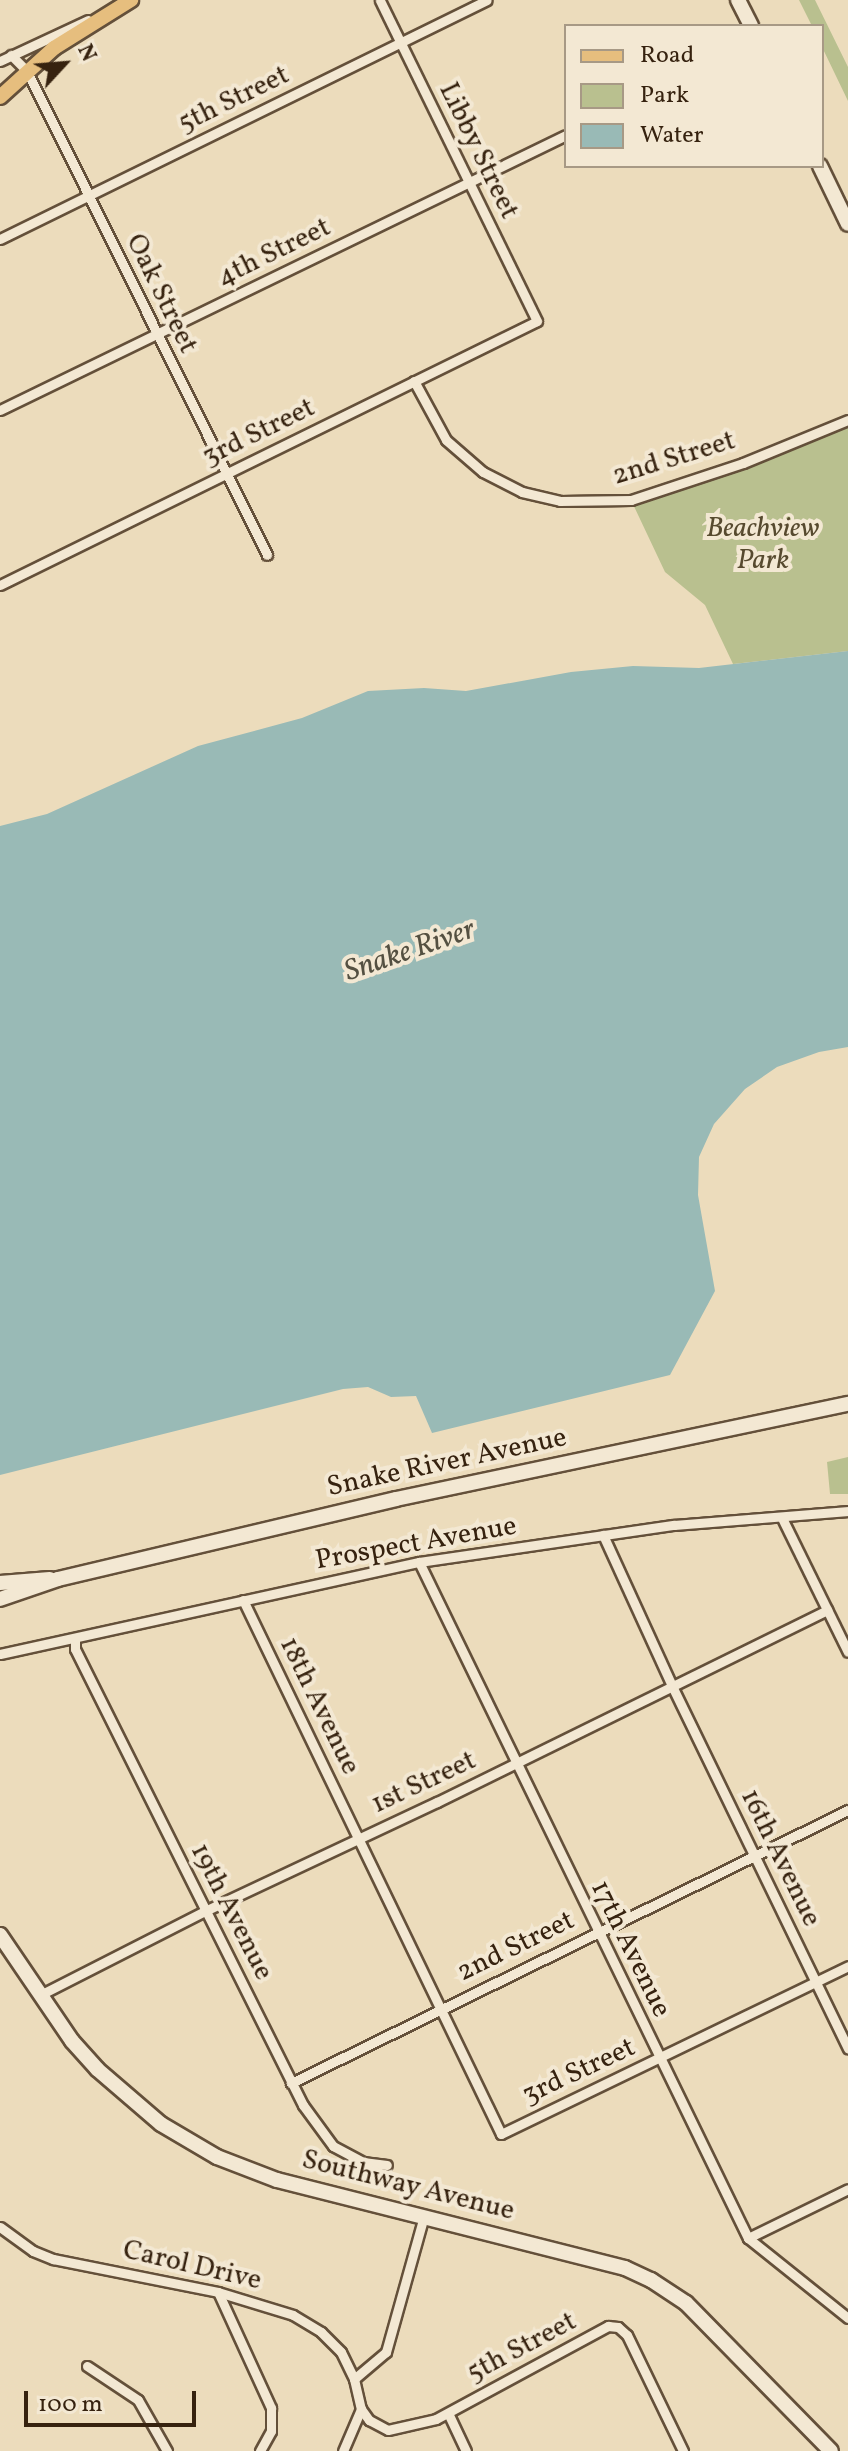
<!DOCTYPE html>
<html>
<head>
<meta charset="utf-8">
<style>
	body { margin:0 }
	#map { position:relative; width:848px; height:2451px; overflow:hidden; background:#ecdcbc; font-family:Vollkorn,serif }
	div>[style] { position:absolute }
	.green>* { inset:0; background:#b9c08f }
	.water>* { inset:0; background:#99bab6 }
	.roads { filter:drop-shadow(2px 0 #64503a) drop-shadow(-2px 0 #64503a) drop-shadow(0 2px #64503a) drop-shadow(0 -2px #64503a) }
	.street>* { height:9px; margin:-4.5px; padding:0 4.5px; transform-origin:4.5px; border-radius:4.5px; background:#f3e8d3 }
	.secondary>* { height:14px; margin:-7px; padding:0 7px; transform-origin:7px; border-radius:7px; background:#f3e8d3 }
	.primary>* { height:14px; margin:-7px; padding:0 7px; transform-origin:7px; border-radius:7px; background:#e6be7e }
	span { translate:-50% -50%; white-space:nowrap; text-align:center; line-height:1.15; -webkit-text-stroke:8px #f3e8d3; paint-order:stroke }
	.street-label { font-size:28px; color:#36220f }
	.park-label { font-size:28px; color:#574a2f; font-style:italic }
	.water-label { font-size:30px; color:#545041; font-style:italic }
	.legend { position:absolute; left:564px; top:24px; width:260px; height:144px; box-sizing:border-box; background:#f3e8d3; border:2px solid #a79985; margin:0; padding:10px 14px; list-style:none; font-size:24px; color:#36220f }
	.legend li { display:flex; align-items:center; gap:16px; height:40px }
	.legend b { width:40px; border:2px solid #a79985 }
	.north { position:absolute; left:24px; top:24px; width:80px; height:80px; -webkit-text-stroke:6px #f3e8d3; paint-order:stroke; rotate:64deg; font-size:22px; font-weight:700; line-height:32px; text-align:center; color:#36220f }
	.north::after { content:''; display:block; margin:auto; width:28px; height:36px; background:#36220f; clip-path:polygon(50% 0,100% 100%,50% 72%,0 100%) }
	.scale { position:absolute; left:24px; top:2391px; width:172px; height:36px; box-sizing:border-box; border:4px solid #36220f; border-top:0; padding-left:10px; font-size:24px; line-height:28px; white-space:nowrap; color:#36220f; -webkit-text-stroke:6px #f3e8d3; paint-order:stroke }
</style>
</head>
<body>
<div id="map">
	<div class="green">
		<i style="clip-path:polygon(799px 0,815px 0,848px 67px,848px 101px,822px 47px,822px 26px,812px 26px)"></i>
		<i style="clip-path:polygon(848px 420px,848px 651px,733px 664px,705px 605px,665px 572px,631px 500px)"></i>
		<i style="clip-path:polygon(848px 1457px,848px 1494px,830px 1494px,827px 1462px)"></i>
	</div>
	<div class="water">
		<i style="clip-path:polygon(848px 651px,848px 1047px,819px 1052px,777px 1067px,745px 1089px,714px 1124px,699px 1157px,698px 1195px,715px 1291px,670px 1375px,432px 1433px,416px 1396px,391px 1397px,368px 1387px,343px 1389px,0 1475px,0 826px,47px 814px,198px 746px,302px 718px,368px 691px,424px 688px,466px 691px,571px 672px,633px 666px,699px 668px)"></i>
	</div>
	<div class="roads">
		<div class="street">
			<i style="left:11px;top:55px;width:23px;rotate:45deg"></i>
			<i style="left:27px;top:71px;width:540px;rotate:63.62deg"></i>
			<i style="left:0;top:61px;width:97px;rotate:-25deg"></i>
			<i style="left:0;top:239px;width:542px;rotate:-26.14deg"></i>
			<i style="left:414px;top:381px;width:67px;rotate:61.5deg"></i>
			<i style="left:446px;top:440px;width:49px;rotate:40.9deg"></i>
			<i style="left:483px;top:472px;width:44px;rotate:27.1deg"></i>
			<i style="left:522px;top:492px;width:39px;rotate:13deg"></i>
			<i style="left:560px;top:501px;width:71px;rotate:-0.8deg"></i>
			<i style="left:631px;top:500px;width:118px;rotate:-18.3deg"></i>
			<i style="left:743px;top:463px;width:113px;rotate:-22.3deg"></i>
			<i style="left:0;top:410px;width:629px;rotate:-25.91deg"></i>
			<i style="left:0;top:585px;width:598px;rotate:-26.18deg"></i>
			<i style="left:537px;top:321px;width:357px;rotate:-116.1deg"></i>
			<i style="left:782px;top:1518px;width:149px;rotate:63.8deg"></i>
			<i style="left:603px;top:1535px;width:166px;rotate:65.4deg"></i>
			<i style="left:672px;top:1686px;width:403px;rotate:64.1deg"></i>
			<i style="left:419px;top:1562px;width:752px;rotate:64.05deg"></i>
			<i style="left:748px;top:2238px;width:128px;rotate:38.7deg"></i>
			<i style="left:243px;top:1600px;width:593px;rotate:64.21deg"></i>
			<i style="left:501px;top:2134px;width:386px;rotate:-25.8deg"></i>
			<i style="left:75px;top:1640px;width:9px;rotate:90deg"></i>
			<i style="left:75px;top:1649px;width:510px;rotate:63.43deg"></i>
			<i style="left:303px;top:2105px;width:51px;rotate:53.8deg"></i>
			<i style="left:333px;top:2146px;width:34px;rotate:28deg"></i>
			<i style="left:363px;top:2162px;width:24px;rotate:7deg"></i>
			<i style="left:0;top:1654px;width:429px;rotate:-12.4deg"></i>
			<i style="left:419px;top:1562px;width:258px;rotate:-8.3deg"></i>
			<i style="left:674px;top:1525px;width:175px;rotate:-4.6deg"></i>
			<i style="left:40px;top:1995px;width:185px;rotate:-27deg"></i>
			<i style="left:205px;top:1911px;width:256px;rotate:-25.2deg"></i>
			<i style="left:437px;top:1802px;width:435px;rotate:-26.2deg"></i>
			<i style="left:291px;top:2083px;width:620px;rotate:-26.11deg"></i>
			<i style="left:0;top:2227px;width:41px;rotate:36deg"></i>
			<i style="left:33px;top:2251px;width:22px;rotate:22deg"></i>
			<i style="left:53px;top:2259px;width:168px;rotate:11.3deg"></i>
			<i style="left:218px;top:2292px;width:78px;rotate:17deg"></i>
			<i style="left:293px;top:2315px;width:33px;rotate:31deg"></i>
			<i style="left:321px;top:2332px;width:28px;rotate:45deg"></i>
			<i style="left:341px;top:2352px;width:30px;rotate:64deg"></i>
			<i style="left:354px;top:2379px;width:31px;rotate:77deg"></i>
			<i style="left:361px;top:2409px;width:14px;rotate:54deg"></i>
			<i style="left:369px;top:2420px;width:21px;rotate:28deg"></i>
			<i style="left:388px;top:2430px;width:49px;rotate:-12.9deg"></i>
			<i style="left:436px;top:2419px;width:196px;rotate:-28.4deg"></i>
			<i style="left:608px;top:2326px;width:10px;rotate:6deg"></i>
			<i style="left:618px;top:2327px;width:12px;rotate:42deg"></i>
			<i style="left:627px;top:2335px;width:129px;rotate:64.2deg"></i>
			<i style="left:748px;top:2238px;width:111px;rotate:-26.1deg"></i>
			<i style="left:218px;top:2292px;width:128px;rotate:65.4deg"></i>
			<i style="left:271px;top:2408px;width:23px;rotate:90deg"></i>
			<i style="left:271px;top:2431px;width:23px;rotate:119deg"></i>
			<i style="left:87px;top:2366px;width:61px;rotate:33.7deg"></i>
			<i style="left:138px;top:2400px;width:59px;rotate:60.4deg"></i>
			<i style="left:354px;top:2379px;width:42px;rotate:-40.2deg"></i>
			<i style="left:386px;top:2352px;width:141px;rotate:-74.4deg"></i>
			<i style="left:448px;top:2413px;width:42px;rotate:64.7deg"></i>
			<i style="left:343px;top:2451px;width:46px;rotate:-66.8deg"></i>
		</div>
		<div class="secondary">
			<i style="left:738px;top:0;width:29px;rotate:63deg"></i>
			<i style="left:820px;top:166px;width:64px;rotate:64.2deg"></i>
			<i style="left:0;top:1583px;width:50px;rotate:-4.6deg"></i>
			<i style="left:0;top:1599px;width:61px;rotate:-19deg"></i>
			<i style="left:58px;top:1579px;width:347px;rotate:-13.3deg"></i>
			<i style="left:396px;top:1499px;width:462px;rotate:-11.9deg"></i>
			<i style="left:0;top:1935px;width:128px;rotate:55.8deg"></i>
			<i style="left:72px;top:2041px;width:38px;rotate:48deg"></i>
			<i style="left:97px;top:2069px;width:84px;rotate:40.7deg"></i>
			<i style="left:161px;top:2124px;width:65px;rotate:30.5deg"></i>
			<i style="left:217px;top:2157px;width:64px;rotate:21deg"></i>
			<i style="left:277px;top:2180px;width:359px;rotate:14.2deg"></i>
			<i style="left:625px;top:2268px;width:29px;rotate:25deg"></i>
			<i style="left:651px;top:2280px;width:42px;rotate:33.3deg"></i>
			<i style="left:686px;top:2303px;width:207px;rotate:45.6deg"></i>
		</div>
		<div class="primary">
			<i style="left:0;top:97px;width:73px;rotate:-42.2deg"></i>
			<i style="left:54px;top:48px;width:91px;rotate:-31.9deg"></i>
		</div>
	</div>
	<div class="street-label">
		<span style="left:234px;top:100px;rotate:-26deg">5th Street</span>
		<span style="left:478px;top:151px;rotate:64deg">Libby Street</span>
		<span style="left:274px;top:253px;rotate:-26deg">4th Street</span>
		<span style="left:161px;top:294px;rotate:64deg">Oak Street</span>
		<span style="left:259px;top:433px;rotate:-26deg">3rd Street</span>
		<span style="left:674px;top:459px;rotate:-17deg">2nd Street</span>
		<span style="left:447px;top:1463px;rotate:-12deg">Snake River Avenue</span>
		<span style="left:416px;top:1544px;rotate:-10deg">Prospect Avenue</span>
		<span style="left:319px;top:1706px;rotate:64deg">18th Avenue</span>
		<span style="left:424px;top:1783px;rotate:-25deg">1st Street</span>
		<span style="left:780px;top:1858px;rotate:64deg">16th Avenue</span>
		<span style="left:231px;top:1912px;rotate:63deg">19th Avenue</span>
		<span style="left:516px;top:1947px;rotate:-26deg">2nd Street</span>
		<span style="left:630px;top:1949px;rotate:64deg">17th Avenue</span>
		<span style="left:579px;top:2072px;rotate:-25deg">3rd Street</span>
		<span style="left:408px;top:2186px;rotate:14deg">Southway Avenue</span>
		<span style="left:192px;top:2266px;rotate:13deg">Carol Drive</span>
		<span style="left:522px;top:2348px;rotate:-28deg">5th Street</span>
	</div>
	<div class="park-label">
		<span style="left:763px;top:545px">Beachview<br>Park</span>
	</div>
	<div class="water-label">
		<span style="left:410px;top:951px;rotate:-19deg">Snake River</span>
	</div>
	<ul class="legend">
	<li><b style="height:10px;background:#e6be7e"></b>Road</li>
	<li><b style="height:22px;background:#b9c08f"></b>Park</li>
	<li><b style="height:22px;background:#99bab6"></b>Water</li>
	</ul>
	<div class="north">N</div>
	<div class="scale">100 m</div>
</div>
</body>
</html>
